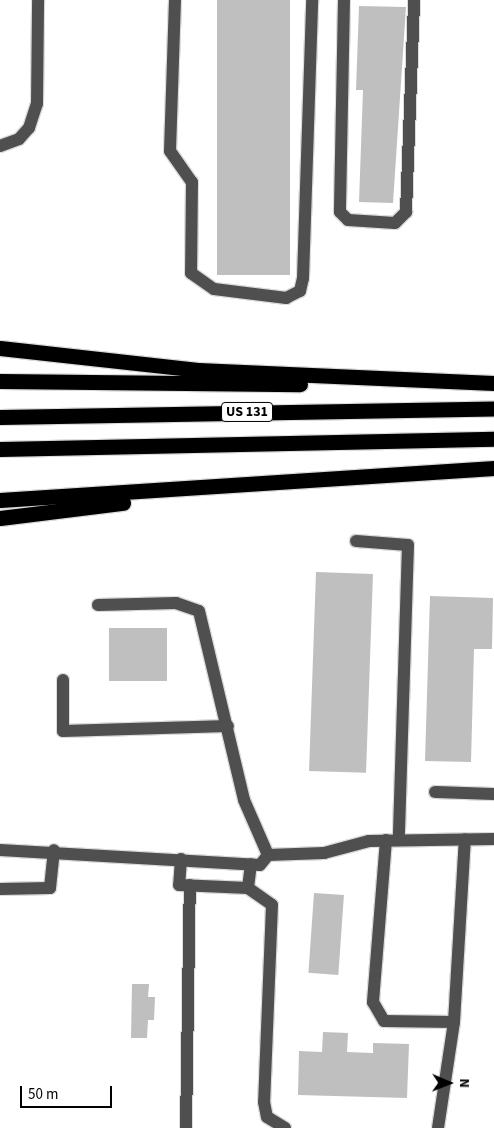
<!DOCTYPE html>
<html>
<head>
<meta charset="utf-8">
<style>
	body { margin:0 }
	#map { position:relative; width:494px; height:1128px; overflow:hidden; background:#fff; font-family:"Source Sans 3",sans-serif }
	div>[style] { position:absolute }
	.building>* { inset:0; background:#bfbfbf; transform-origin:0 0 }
	.roads { filter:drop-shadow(1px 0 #dbdbdb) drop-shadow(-1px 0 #dbdbdb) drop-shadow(0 1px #dbdbdb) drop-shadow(0 -1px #dbdbdb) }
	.minor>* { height:12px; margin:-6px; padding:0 6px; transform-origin:6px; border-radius:6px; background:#4f4f4f }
	.highway>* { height:15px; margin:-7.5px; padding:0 7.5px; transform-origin:7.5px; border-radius:7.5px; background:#000 }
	span { translate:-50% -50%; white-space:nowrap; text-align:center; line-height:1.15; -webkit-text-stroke:4px #fff; paint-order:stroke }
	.shield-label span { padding:1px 4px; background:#fff; border:1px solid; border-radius:4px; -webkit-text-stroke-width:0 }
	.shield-label { font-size:14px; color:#000; font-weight:700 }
	.north { position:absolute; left:424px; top:1058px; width:50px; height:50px; -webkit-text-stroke:4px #fff; paint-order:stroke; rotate:91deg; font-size:14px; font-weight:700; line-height:20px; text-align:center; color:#000 }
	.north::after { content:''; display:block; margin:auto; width:18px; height:22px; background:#000; clip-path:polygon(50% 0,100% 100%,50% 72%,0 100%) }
	.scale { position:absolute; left:20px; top:1086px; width:92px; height:22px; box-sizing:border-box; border:2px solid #000; border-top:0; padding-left:6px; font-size:15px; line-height:18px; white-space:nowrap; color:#000; -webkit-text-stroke:4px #fff; paint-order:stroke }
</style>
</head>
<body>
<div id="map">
	<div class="building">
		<i style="left:217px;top:0;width:73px;height:275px"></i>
		<i style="clip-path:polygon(359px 6px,406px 7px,393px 203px,359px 202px,363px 90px,356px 90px)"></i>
		<i style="left:316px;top:572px;width:57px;height:199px;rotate:2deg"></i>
		<i style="clip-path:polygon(430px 596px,493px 598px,492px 649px,474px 649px,471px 762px,425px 761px)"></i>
		<i style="left:167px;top:628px;width:53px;height:58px;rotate:90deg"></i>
		<i style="left:314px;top:893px;width:30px;height:80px;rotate:4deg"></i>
		<i style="clip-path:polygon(132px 984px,149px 984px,148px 997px,155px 997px,154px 1020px,148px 1020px,147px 1038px,131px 1038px)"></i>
		<i style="clip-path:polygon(323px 1032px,348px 1033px,347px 1052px,373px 1053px,373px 1043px,409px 1044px,407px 1098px,298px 1095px,299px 1051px,322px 1052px)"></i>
	</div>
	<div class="roads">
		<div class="minor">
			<i style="left:175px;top:0;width:151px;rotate:91.9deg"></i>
			<i style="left:170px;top:151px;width:38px;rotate:55deg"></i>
			<i style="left:192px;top:182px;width:91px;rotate:90.6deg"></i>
			<i style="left:191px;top:273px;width:28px;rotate:35deg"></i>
			<i style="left:214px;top:289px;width:73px;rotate:7.1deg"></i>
			<i style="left:286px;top:298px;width:16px;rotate:-27deg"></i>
			<i style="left:300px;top:291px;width:13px;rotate:-77deg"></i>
			<i style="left:303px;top:278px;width:278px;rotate:-88.1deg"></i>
			<i style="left:344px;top:0;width:212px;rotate:91.1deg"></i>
			<i style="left:340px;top:212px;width:11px;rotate:45deg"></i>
			<i style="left:348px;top:220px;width:47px;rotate:3.7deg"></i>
			<i style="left:395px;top:223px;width:16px;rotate:-45deg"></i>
			<i style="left:406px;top:212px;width:212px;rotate:-87.8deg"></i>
			<i style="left:0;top:146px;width:20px;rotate:-20deg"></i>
			<i style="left:19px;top:139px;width:15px;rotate:-48deg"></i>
			<i style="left:29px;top:128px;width:25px;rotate:-72deg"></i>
			<i style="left:37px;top:104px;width:104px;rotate:-89.4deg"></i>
			<i style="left:356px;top:541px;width:52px;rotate:4.4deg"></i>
			<i style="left:408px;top:545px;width:294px;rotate:91.8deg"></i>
			<i style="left:98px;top:605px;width:78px;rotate:-1.5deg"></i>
			<i style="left:176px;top:603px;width:24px;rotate:19deg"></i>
			<i style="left:199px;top:611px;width:194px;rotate:76.6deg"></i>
			<i style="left:244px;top:800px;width:60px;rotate:66.4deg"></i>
			<i style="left:268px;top:855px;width:56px;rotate:-2deg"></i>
			<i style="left:324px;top:853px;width:47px;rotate:-14.9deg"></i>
			<i style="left:369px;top:841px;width:125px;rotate:-0.9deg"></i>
			<i style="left:63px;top:680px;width:51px;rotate:90deg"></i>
			<i style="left:63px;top:731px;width:165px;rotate:-1.7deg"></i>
			<i style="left:435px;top:792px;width:59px;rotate:1.9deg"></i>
			<i style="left:386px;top:840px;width:163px;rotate:94.6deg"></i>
			<i style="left:373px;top:1002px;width:22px;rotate:60deg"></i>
			<i style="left:384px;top:1021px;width:70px;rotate:0.8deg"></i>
			<i style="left:454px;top:1022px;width:107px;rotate:98.6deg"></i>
			<i style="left:0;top:850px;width:260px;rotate:3.3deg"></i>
			<i style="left:260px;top:865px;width:13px;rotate:-51deg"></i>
			<i style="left:181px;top:859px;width:26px;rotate:94deg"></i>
			<i style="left:179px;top:885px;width:69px;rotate:2.5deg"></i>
			<i style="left:248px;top:888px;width:24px;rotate:-83deg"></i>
			<i style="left:248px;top:888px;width:29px;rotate:35deg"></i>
			<i style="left:272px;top:905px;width:197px;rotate:92.3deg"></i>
			<i style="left:264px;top:1102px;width:15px;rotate:79deg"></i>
			<i style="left:267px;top:1117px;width:21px;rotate:31deg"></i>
			<i style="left:0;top:889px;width:50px;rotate:-1.1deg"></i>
			<i style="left:50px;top:888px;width:38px;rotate:-84deg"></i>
			<i style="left:454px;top:1022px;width:183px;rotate:-86.6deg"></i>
			<i style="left:186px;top:1128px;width:243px;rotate:-89.1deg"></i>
		</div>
		<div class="highway">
			<i style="left:0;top:348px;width:199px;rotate:6.3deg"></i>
			<i style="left:198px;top:370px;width:296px;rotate:2.5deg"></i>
			<i style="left:0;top:381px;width:300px;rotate:0.6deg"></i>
			<i style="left:0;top:417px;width:494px;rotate:-1deg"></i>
			<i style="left:0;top:449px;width:494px;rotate:-1.2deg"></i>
			<i style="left:0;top:500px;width:495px;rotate:-3.7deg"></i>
			<i style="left:0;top:518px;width:124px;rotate:-7deg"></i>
		</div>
	</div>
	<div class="shield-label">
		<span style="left:247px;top:412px">US 131</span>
	</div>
	<div class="north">N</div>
	<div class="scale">50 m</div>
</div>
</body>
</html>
